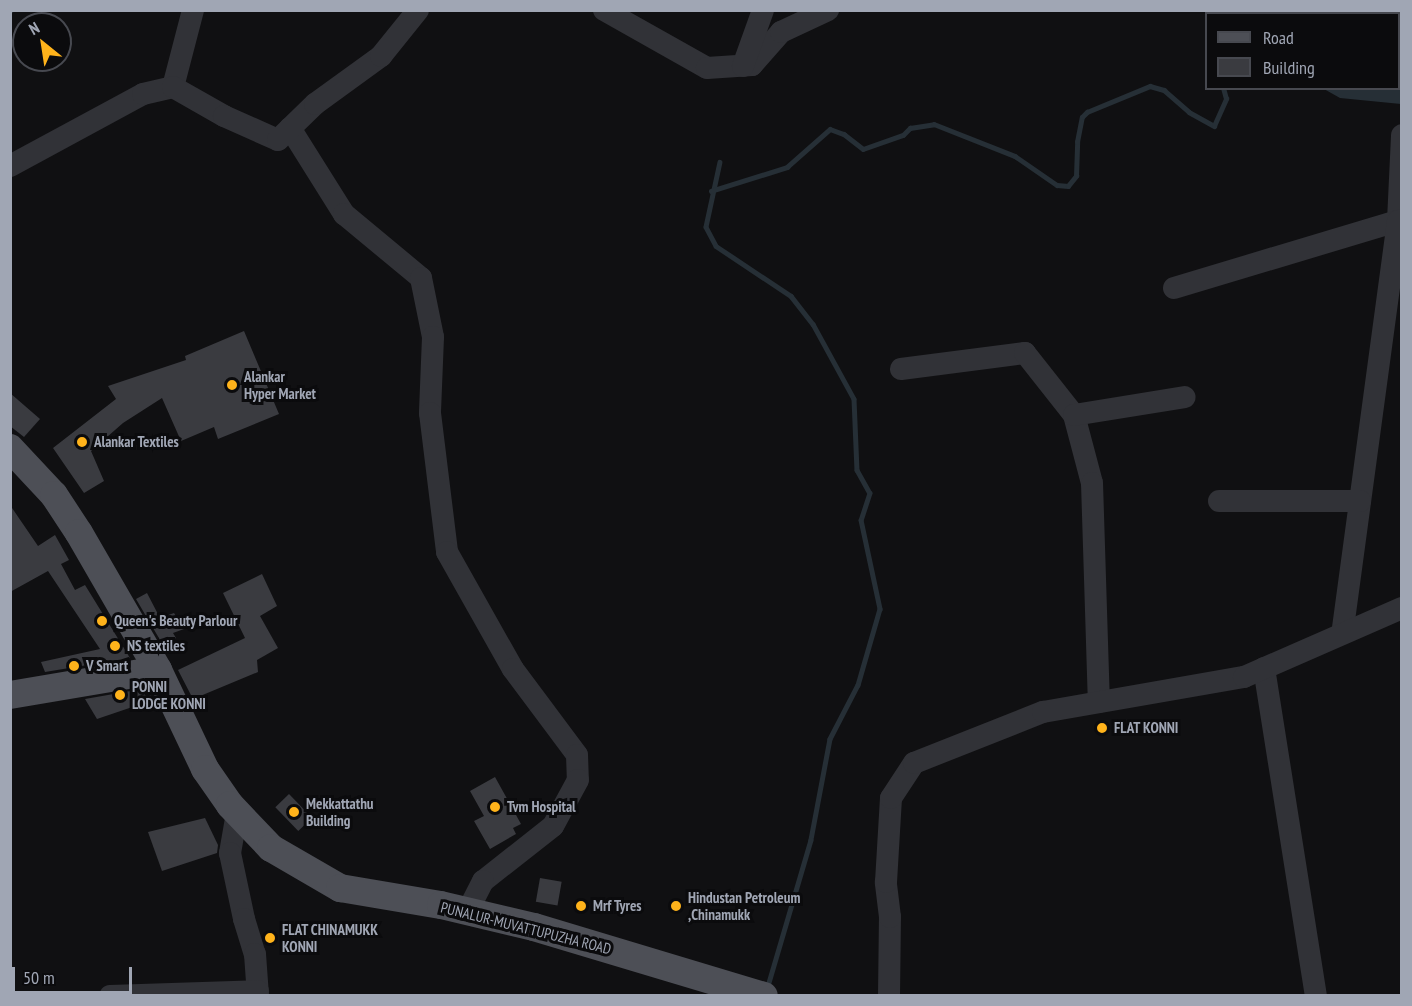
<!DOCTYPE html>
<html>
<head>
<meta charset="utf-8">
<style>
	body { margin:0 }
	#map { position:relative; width:1412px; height:1006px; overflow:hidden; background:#101012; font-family:"PT Sans Narrow",sans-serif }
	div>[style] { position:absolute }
	.water>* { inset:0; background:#262f36 }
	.stream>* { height:4.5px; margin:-2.25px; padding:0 2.25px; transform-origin:2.25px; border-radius:2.25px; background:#262f36 }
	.building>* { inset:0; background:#3a3b40; transform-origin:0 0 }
	.minor>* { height:22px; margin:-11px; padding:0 11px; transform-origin:11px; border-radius:11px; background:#313237 }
	.major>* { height:28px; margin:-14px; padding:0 14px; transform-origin:14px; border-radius:14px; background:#4d4f56 }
	.dots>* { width:16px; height:16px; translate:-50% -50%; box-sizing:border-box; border:3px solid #0b0b0d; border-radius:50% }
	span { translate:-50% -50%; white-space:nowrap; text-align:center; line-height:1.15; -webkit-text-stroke:6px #0b0b0d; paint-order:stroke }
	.poi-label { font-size:15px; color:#a0a6b4; font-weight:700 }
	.left { translate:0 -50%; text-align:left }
	.street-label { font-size:15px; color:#a0a6b4 }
	.frame { position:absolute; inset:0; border:12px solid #a0a6b4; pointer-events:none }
	.legend { position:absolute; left:1205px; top:12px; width:195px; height:78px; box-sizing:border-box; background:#0b0b0d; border:2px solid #474950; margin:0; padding:8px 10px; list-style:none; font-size:18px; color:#a0a6b4 }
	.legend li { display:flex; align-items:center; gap:12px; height:30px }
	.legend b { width:30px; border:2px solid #474950 }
	.north { position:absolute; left:12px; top:12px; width:60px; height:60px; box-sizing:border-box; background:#0b0b0d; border:2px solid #474950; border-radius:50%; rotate:330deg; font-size:16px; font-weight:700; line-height:24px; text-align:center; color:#a0a6b4 }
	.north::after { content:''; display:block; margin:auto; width:21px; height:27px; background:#ffb31b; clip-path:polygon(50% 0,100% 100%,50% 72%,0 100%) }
	.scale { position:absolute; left:12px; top:967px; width:120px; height:27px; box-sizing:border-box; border:3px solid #a0a6b4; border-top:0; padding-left:8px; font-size:18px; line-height:21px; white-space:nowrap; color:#a0a6b4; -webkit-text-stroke:4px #0b0b0d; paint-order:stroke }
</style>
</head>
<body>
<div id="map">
	<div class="water">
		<i style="clip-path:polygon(1220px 11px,1401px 11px,1401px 104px,1340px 98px,1324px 89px,1398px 88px,1398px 14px)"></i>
	</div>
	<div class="stream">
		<i style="left:10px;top:11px;width:1px;rotate:-45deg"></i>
		<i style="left:720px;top:162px;width:66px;rotate:102.2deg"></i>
		<i style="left:706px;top:227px;width:21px;rotate:62deg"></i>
		<i style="left:716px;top:246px;width:90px;rotate:33.7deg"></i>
		<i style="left:791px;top:296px;width:36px;rotate:52deg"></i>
		<i style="left:813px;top:324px;width:85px;rotate:61.3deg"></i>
		<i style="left:854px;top:399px;width:71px;rotate:87.6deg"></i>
		<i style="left:857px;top:470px;width:26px;rotate:61deg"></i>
		<i style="left:870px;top:493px;width:28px;rotate:108deg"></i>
		<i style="left:861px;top:520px;width:91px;rotate:77.9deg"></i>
		<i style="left:880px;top:609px;width:79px;rotate:106.1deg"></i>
		<i style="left:858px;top:685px;width:61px;rotate:117.4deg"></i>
		<i style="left:830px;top:739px;width:103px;rotate:100.7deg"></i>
		<i style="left:811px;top:840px;width:149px;rotate:106.4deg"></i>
		<i style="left:711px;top:191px;width:80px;rotate:-17.5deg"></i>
		<i style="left:787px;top:167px;width:57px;rotate:-41.5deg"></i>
		<i style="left:830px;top:129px;width:15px;rotate:20deg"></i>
		<i style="left:844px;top:134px;width:24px;rotate:38deg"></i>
		<i style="left:863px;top:149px;width:42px;rotate:-19.3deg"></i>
		<i style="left:903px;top:135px;width:10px;rotate:-45deg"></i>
		<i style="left:910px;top:128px;width:24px;rotate:-9deg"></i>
		<i style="left:934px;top:124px;width:87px;rotate:21.6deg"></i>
		<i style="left:1015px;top:156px;width:51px;rotate:34.6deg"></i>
		<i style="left:1057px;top:185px;width:11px;rotate:5deg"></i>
		<i style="left:1068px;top:186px;width:13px;rotate:-51deg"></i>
		<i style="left:1076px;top:176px;width:34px;rotate:-88deg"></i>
		<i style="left:1077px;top:142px;width:25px;rotate:-79deg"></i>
		<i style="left:1082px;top:117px;width:7px;rotate:-45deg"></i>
		<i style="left:1087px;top:112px;width:68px;rotate:-22.4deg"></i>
		<i style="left:1150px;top:86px;width:15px;rotate:16deg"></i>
		<i style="left:1164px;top:90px;width:33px;rotate:41deg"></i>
		<i style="left:1189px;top:112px;width:29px;rotate:29deg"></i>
		<i style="left:1214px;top:126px;width:30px;rotate:-66deg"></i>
		<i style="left:1226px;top:99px;width:11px;rotate:-105deg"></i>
	</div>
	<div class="building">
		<i style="clip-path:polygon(244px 331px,279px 414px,218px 439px,214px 427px,181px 441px,162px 398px,123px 423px,91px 451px,104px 481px,84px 493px,53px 448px,116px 399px,108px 386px,186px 360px,185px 356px)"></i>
		<i style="clip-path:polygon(10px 393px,40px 419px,24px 437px,10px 426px)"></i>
		<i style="clip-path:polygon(10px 505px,38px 546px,55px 535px,69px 560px,61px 564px,75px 590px,85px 585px,130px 658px,45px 672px,41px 662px,100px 649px,48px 571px,10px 592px)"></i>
		<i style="clip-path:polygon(262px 574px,277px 606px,260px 616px,278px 648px,257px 660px,258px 672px,193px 699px,178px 670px,245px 638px,223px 593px)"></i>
		<i style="clip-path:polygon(147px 593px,160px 618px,174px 613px,184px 629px,173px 633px,176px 638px,163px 645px,136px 599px)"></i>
		<i style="clip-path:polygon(148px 688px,153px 700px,97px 719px,85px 699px)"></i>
		<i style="clip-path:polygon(495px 777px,521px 824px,513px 828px,516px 834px,490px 849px,474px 821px,484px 816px,470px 791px)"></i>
		<i style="left:289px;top:794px;width:33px;height:19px;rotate:46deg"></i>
		<i style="clip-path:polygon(205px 818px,218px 845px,217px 853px,162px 871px,148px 832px)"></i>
		<i style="left:540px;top:878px;width:22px;height:24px;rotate:10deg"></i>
	</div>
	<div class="minor">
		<i style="left:604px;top:10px;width:118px;rotate:29.4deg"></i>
		<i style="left:707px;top:68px;width:45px;rotate:-3.8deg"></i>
		<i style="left:752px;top:65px;width:44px;rotate:-48.7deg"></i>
		<i style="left:781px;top:32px;width:52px;rotate:-25.1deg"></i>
		<i style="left:743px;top:66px;width:59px;rotate:-70.3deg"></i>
		<i style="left:173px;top:87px;width:80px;rotate:-75.4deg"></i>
		<i style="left:290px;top:128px;width:102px;rotate:57.9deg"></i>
		<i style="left:344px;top:214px;width:100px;rotate:39.7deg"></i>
		<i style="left:421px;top:278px;width:60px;rotate:78.5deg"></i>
		<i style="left:433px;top:337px;width:76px;rotate:92.3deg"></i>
		<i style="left:430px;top:413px;width:140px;rotate:83deg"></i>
		<i style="left:447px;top:552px;width:134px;rotate:60.6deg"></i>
		<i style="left:513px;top:669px;width:107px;rotate:53.3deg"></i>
		<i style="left:577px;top:755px;width:25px;rotate:88deg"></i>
		<i style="left:578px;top:780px;width:52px;rotate:118.5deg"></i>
		<i style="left:553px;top:826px;width:89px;rotate:141.8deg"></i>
		<i style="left:483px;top:881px;width:34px;rotate:117deg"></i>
		<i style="left:10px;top:166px;width:151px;rotate:-28.4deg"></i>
		<i style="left:143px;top:94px;width:31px;rotate:-13deg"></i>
		<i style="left:173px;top:87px;width:59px;rotate:29.6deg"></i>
		<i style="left:224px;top:116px;width:59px;rotate:24deg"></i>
		<i style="left:278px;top:140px;width:52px;rotate:-44.2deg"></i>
		<i style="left:315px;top:104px;width:82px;rotate:-36deg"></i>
		<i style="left:381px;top:56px;width:59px;rotate:-51.2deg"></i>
		<i style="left:1398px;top:221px;width:86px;rotate:-87.3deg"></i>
		<i style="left:1174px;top:288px;width:234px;rotate:-16.7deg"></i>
		<i style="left:1398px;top:221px;width:416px;rotate:97.7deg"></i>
		<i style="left:901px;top:369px;width:125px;rotate:-7.4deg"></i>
		<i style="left:1025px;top:353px;width:79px;rotate:51.7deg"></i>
		<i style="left:1074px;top:415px;width:70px;rotate:75.2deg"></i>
		<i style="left:1092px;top:483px;width:219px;rotate:88.2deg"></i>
		<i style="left:1074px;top:415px;width:112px;rotate:-9.2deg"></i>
		<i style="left:1219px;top:501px;width:141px"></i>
		<i style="left:1264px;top:668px;width:332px;rotate:81deg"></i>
		<i style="left:237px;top:813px;width:41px;rotate:99.9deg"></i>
		<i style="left:230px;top:853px;width:67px;rotate:78deg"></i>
		<i style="left:244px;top:919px;width:37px;rotate:73deg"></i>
		<i style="left:255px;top:954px;width:42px;rotate:85.9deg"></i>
		<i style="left:110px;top:996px;width:148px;rotate:-1.9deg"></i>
		<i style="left:889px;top:996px;width:79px;rotate:-89.3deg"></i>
		<i style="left:890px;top:917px;width:35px;rotate:-97deg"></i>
		<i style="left:886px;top:882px;width:84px;rotate:-86.6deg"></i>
		<i style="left:891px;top:798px;width:42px;rotate:-56.7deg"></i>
		<i style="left:914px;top:763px;width:139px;rotate:-21.6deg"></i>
		<i style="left:1043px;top:712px;width:204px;rotate:-9.9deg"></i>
		<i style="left:1244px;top:677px;width:172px;rotate:-23.6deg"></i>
	</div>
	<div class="major">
		<i style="left:10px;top:448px;width:64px;rotate:46.9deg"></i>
		<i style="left:54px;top:495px;width:45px;rotate:56.7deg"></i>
		<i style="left:79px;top:533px;width:158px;rotate:60deg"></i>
		<i style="left:158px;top:670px;width:110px;rotate:64.6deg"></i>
		<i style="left:205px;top:769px;width:44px;rotate:55.2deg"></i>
		<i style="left:230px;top:805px;width:59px;rotate:46.4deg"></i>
		<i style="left:271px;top:848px;width:80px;rotate:30.1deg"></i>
		<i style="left:340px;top:888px;width:102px;rotate:9.6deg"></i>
		<i style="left:441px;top:905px;width:96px;rotate:13.3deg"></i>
		<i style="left:534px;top:927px;width:240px;rotate:16.7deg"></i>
		<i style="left:10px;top:695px;width:150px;rotate:-9.6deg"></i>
	</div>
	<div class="dots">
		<i style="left:232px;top:385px;background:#ffb31b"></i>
		<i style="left:82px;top:442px;background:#ffb31b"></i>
		<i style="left:102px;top:621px;background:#ffb31b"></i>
		<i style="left:115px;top:646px;background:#ffb31b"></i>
		<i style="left:74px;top:666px;background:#ffb31b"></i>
		<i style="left:120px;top:695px;background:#ffb31b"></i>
		<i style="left:1102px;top:728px;background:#ffb31b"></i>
		<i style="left:495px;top:807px;background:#ffb31b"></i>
		<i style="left:294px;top:812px;background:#ffb31b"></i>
		<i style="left:581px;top:906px;background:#ffb31b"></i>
		<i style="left:676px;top:906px;background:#ffb31b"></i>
		<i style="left:270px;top:938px;background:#ffb31b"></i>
	</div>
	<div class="poi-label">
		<span class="left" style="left:244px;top:385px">Alankar<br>Hyper Market</span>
		<span class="left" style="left:94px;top:442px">Alankar Textiles</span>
		<span class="left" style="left:114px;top:621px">Queen's Beauty Parlour</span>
		<span class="left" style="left:127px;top:646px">NS textiles</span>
		<span class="left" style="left:86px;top:666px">V Smart</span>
		<span class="left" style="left:132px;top:695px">PONNI<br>LODGE KONNI</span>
		<span class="left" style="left:1114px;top:728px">FLAT KONNI</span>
		<span class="left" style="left:306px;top:812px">Mekkattathu<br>Building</span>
		<span class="left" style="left:507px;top:807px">Tvm Hospital</span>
		<span class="left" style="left:688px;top:906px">Hindustan Petroleum<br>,Chinamukk</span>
		<span class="left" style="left:593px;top:906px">Mrf Tyres</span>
		<span class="left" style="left:282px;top:938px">FLAT CHINAMUKK<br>KONNI</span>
	</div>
	<div class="street-label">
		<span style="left:526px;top:928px;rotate:14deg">PUNALUR-MUVATTUPUZHA ROAD</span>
	</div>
	<div class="frame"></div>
	<ul class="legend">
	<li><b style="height:8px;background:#4d4f56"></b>Road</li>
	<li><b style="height:16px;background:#3a3b40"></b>Building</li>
	</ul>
	<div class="north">N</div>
	<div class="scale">50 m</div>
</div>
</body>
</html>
